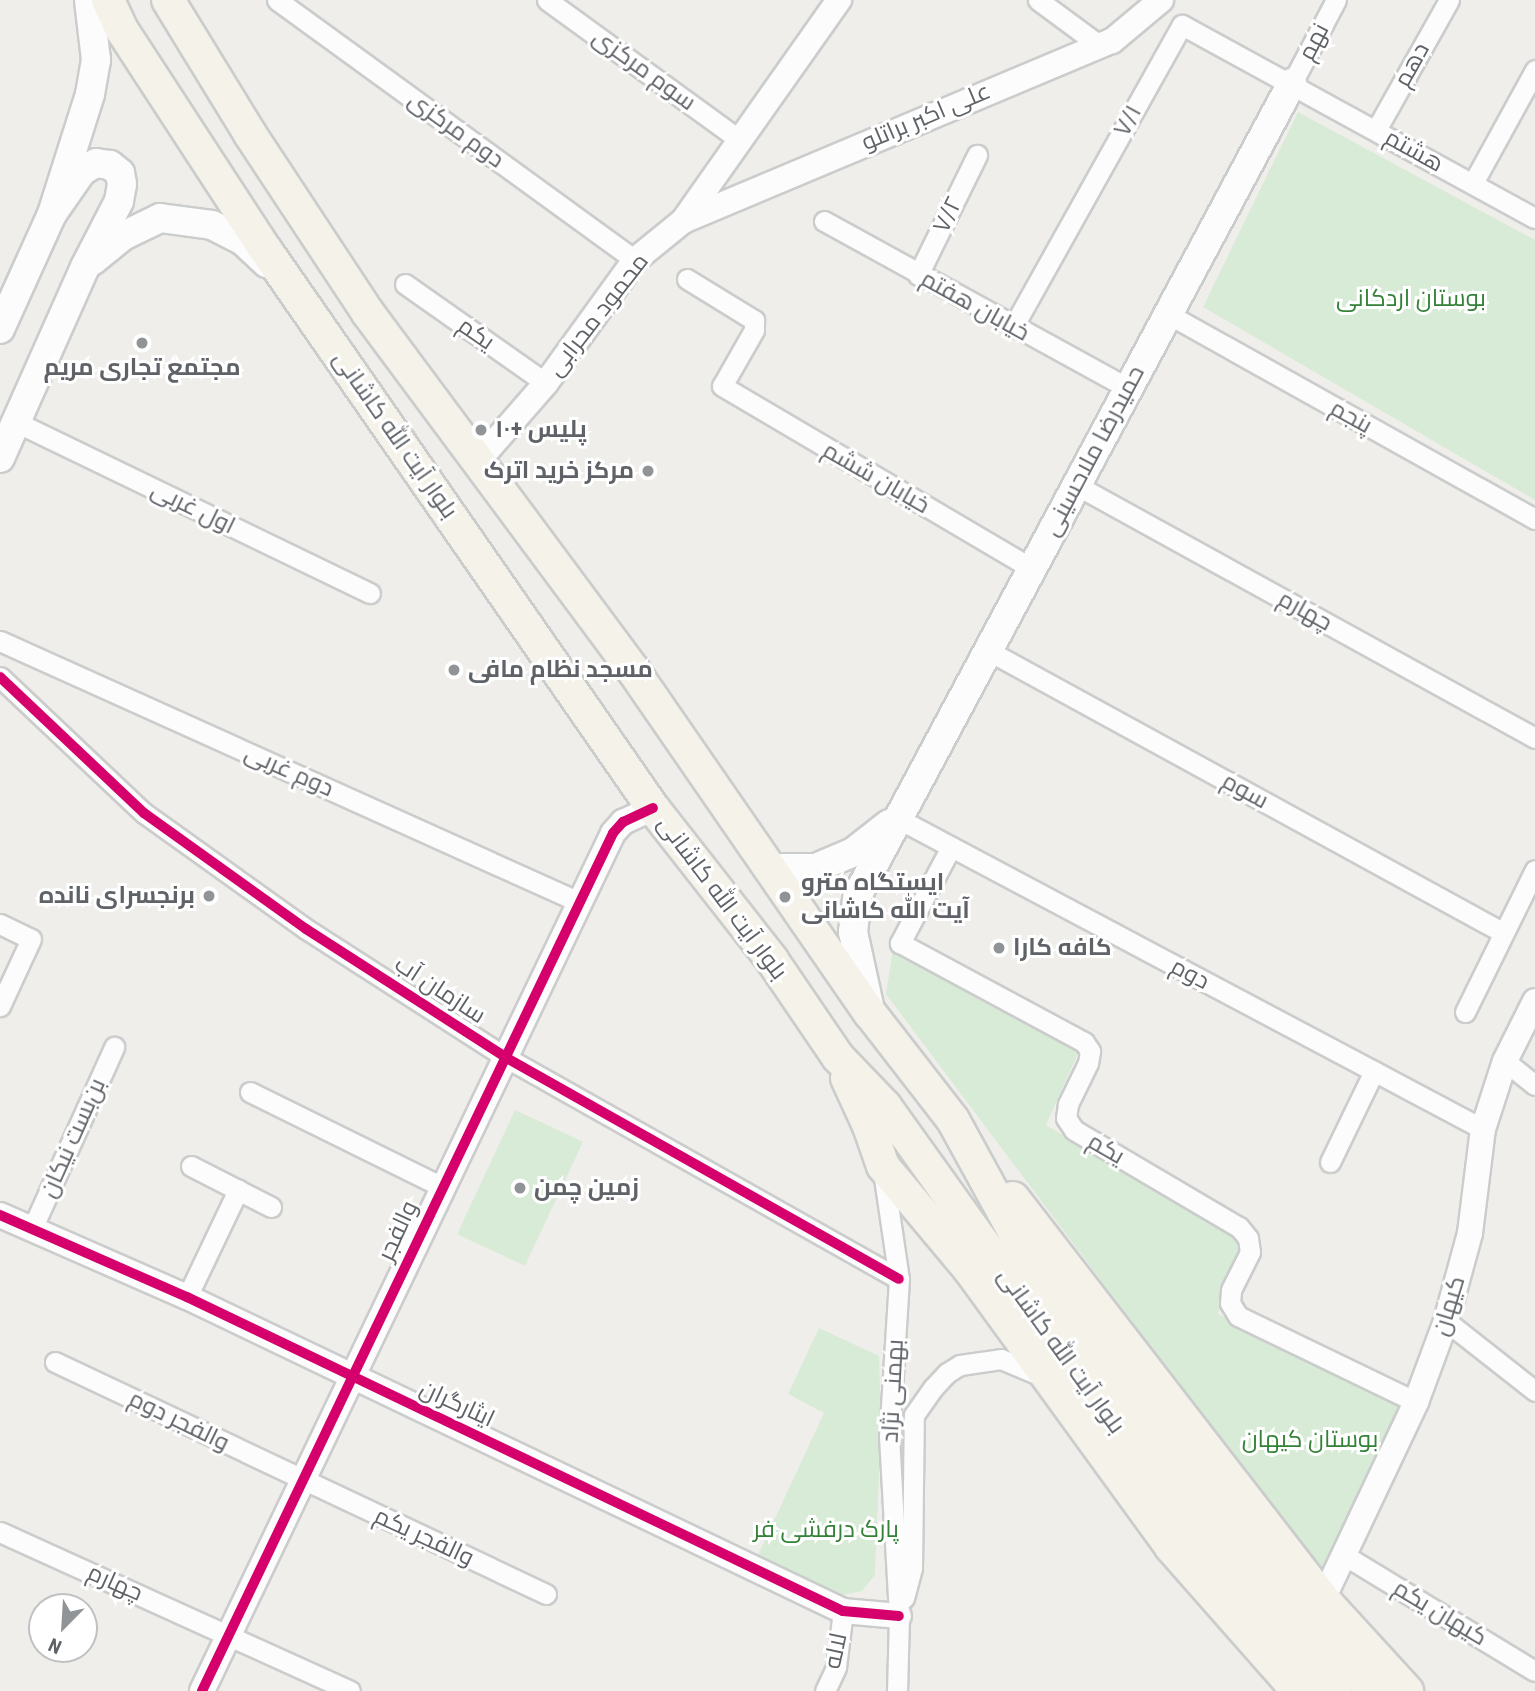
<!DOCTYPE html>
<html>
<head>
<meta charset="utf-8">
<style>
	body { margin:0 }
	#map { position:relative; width:1535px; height:1691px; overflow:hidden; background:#efeeea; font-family:"Roboto Condensed",Cairo,sans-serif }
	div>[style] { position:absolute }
	.green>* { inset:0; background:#d8ebd6; transform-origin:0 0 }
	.roads { filter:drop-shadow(2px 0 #cbcccc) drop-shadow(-2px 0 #cbcccc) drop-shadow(0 2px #cbcccc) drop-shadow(0 -2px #cbcccc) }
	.minor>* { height:19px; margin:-9.5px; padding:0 9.5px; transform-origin:9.5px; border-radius:9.5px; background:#fdfcfc }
	.tertiary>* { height:24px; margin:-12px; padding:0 12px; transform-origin:12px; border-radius:12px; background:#fdfcfc }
	.secondary>* { height:28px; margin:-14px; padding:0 14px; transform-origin:14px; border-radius:14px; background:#fdfcfc }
	.primary>* { height:32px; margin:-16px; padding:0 16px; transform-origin:16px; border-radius:16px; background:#f4f2e9 }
	.cycleway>* { height:10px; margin:-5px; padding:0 5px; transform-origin:5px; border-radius:5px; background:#d6006c }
	.dots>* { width:19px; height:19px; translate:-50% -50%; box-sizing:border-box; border:4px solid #fff; border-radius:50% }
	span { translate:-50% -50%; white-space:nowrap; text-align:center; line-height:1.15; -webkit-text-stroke:6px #fff; paint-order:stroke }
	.street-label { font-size:24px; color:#5f6368 }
	.park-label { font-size:24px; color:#348238 }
	.poi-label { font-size:24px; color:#5f6368; font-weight:700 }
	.left { translate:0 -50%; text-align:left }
	.right { translate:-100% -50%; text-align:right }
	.north { position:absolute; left:28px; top:1593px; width:70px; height:70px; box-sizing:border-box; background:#fff; border:2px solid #bfc1c3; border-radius:50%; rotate:204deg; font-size:19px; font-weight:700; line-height:28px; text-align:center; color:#5f6368 }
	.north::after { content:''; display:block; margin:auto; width:24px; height:32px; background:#919496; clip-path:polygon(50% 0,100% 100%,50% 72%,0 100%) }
</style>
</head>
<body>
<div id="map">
	<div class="green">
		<i style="clip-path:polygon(1298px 112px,1535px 240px,1535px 500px,1203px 307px)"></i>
		<i style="clip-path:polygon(893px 949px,1079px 1051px,1046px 1125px,1242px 1243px,1218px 1314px,1406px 1407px,1325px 1579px,886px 994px)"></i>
		<i style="left:515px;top:1110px;width:75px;height:137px;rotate:25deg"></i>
		<i style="clip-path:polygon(819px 1328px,879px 1356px,881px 1422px,875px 1575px,862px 1591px,842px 1595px,758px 1555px,824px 1413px,788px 1394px)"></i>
	</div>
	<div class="roads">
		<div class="minor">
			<i style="left:277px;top:0;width:442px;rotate:36deg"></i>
			<i style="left:547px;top:0;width:238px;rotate:36deg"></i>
			<i style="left:1038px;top:0;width:76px;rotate:36.4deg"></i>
			<i style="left:1292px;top:83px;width:94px;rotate:-62.1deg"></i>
			<i style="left:1376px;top:130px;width:149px;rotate:-60.7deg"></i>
			<i style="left:1473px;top:183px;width:129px;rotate:-61.2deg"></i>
			<i style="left:824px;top:221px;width:347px;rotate:28.8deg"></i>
			<i style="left:918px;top:275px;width:134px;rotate:-63.8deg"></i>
			<i style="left:687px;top:279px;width:79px;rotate:31.5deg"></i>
			<i style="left:754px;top:320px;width:10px;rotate:90deg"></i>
			<i style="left:754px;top:330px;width:64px;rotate:119.7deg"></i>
			<i style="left:722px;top:386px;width:359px;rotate:30.5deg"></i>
			<i style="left:405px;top:284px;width:172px;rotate:35.1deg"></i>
			<i style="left:1168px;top:314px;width:420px;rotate:29.2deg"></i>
			<i style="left:1013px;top:327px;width:346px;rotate:-60.8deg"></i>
			<i style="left:1182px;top:25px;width:402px;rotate:28.7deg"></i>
			<i style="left:16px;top:422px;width:393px;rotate:25.8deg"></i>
			<i style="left:1076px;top:485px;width:524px;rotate:28.86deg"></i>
			<i style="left:0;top:641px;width:635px;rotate:24.26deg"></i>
			<i style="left:987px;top:650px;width:587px;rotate:28.7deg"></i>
			<i style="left:0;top:677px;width:198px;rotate:43.4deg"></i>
			<i style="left:144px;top:813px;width:199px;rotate:35.6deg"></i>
			<i style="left:306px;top:929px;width:237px;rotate:32.7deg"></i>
			<i style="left:505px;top:1057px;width:452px;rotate:29.4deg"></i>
			<i style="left:897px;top:818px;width:663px;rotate:27.96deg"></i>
			<i style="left:951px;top:847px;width:109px;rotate:118deg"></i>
			<i style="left:900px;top:943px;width:209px;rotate:28.3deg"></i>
			<i style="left:1084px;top:1042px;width:11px;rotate:56deg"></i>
			<i style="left:1090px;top:1051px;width:12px;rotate:99deg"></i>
			<i style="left:1088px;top:1063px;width:46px;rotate:116deg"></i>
			<i style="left:1068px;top:1104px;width:14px;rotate:98deg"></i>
			<i style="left:1066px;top:1118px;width:14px;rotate:56deg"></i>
			<i style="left:1074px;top:1130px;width:191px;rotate:30.5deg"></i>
			<i style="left:1239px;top:1227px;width:14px;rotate:51deg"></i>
			<i style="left:1248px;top:1238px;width:14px;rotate:82deg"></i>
			<i style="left:1250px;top:1252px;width:42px;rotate:116.6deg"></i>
			<i style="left:1231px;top:1290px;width:13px;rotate:94deg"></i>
			<i style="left:1230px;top:1303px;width:15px;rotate:58deg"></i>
			<i style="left:1238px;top:1316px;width:198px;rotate:25.8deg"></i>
			<i style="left:0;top:924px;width:34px;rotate:26deg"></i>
			<i style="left:31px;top:939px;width:74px;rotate:114.8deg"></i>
			<i style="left:1465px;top:1012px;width:158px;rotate:-63.8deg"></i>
			<i style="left:1505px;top:1061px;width:38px;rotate:39deg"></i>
			<i style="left:250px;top:1092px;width:214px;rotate:26.3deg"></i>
			<i style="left:1330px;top:1162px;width:101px;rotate:-64.2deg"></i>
			<i style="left:191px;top:1166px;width:90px;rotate:27.1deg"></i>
			<i style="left:883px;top:1171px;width:109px;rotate:81.6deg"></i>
			<i style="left:899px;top:1279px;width:157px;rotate:93.6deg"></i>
			<i style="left:889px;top:1436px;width:180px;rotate:86.8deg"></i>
			<i style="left:899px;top:1616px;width:75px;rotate:91.5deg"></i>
			<i style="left:32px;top:1229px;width:200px;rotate:-65.7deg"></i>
			<i style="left:187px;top:1297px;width:119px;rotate:-64.5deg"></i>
			<i style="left:1446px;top:1321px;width:113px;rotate:38.2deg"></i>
			<i style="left:55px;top:1362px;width:543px;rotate:25.29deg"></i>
			<i style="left:0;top:1532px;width:384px;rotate:24.4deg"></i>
			<i style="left:1344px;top:1555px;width:223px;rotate:31.3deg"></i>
			<i style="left:904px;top:1598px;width:31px;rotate:-75deg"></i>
			<i style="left:912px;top:1568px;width:153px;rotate:-89.3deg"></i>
			<i style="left:914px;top:1415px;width:33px;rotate:-55deg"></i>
			<i style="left:933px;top:1388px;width:21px;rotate:-47deg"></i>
			<i style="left:947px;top:1373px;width:15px;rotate:-32deg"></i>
			<i style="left:960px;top:1365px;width:41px;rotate:-8.3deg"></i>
			<i style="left:1001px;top:1359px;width:47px;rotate:22.7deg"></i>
			<i style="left:825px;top:1691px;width:26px;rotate:-65deg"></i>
			<i style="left:836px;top:1667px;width:56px;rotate:-82.9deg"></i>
		</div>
		<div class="tertiary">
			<i style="left:683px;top:221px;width:465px;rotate:-22.8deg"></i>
			<i style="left:1112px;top:41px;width:64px;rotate:-39.9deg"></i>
			<i style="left:479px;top:460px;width:102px;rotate:-49deg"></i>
			<i style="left:546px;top:383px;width:152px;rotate:-54.1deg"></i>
			<i style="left:635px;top:260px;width:62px;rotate:-39.1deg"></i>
			<i style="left:683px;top:221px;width:271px;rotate:-54.8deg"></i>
			<i style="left:0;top:1215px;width:204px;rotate:23.7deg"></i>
			<i style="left:187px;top:1297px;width:727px;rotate:25.58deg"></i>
			<i style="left:843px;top:1611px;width:56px;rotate:5.1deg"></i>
			<i style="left:1323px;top:1599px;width:218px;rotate:-64.7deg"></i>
			<i style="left:1416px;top:1402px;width:86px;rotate:-69.7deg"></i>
			<i style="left:1446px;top:1321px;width:91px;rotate:-74.7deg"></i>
			<i style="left:1470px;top:1233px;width:105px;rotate:-82.9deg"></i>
			<i style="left:1483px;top:1129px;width:71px;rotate:-72.1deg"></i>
			<i style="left:1505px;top:1061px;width:67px;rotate:-63.4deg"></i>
			<i style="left:202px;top:1691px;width:951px;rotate:-64.4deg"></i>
			<i style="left:613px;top:833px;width:15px;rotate:-48deg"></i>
			<i style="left:623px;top:822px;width:33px;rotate:-25deg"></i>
		</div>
		<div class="secondary">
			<i style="left:92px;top:261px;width:40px;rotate:-39deg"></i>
			<i style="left:123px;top:236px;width:41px;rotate:-25.9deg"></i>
			<i style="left:160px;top:218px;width:52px;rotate:7.7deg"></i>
			<i style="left:212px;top:225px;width:34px;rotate:27deg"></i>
			<i style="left:242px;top:240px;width:34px;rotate:43deg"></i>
			<i style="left:0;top:329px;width:126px;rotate:-65.7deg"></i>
			<i style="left:52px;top:214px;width:126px;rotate:-72.4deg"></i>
			<i style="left:90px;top:94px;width:35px;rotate:-80deg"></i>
			<i style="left:96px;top:60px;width:60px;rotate:-96.7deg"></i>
			<i style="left:0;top:458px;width:209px;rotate:-66deg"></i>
			<i style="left:85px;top:267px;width:74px;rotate:-62.7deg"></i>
			<i style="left:119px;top:201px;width:17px;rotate:-80deg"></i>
			<i style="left:122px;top:184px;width:11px;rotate:-100deg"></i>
			<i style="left:120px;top:173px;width:13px;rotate:-141deg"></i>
			<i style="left:110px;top:165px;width:14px;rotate:-172deg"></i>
			<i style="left:96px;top:163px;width:16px;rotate:150deg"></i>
			<i style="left:82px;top:171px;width:52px;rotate:124.9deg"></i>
			<i style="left:772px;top:868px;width:44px"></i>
			<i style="left:816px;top:868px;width:39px;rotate:-23deg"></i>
			<i style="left:852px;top:853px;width:47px;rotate:-38.1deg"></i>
			<i style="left:870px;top:1010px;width:80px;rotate:-102.3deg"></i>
			<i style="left:853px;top:932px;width:38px;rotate:-83deg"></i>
			<i style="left:858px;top:894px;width:920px;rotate:-61.85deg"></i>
		</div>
		<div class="primary">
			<i style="left:108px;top:0;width:33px;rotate:65deg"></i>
			<i style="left:122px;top:30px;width:262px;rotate:56.9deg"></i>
			<i style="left:265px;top:249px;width:680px;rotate:55.24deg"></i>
			<i style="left:653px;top:808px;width:193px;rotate:51.9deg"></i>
			<i style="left:772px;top:960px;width:117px;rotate:55.8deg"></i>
			<i style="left:838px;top:1057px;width:68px;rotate:46.2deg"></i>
			<i style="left:885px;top:1106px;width:340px;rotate:54.4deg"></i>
			<i style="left:1083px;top:1383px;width:188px;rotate:52.6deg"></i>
			<i style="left:1197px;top:1532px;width:130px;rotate:50.3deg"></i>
			<i style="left:1280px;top:1632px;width:81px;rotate:46.5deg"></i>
			<i style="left:168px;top:0;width:157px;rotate:58.5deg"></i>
			<i style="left:250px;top:134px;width:214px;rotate:56.6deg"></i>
			<i style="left:368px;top:313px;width:445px;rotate:53.4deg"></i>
			<i style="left:633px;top:670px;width:417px;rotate:55.4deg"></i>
			<i style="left:870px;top:1013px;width:135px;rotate:52.2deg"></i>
			<i style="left:953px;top:1120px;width:144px;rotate:61.3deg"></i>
			<i style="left:1022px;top:1246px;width:116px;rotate:55.2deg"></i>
			<i style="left:1088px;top:1341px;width:201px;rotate:53.3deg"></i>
			<i style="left:1208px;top:1502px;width:252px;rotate:48.7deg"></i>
			<i style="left:847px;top:1078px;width:53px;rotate:65.4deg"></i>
			<i style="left:869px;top:1126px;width:42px;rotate:70.7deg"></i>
			<i style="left:883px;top:1166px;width:136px;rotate:50.1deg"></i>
			<i style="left:970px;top:1270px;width:342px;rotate:54deg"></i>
			<i style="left:1171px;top:1547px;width:192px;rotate:48.6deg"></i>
			<i style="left:1013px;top:1198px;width:507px;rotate:52.29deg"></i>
			<i style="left:1323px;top:1599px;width:125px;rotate:47.6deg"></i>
		</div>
	</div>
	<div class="cycleway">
		<i style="left:0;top:677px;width:198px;rotate:43.4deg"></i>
		<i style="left:144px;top:813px;width:199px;rotate:35.6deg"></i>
		<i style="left:306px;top:929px;width:237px;rotate:32.7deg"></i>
		<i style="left:505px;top:1057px;width:452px;rotate:29.4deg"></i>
		<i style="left:0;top:1215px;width:204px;rotate:23.7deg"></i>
		<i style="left:187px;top:1297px;width:727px;rotate:25.58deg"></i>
		<i style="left:843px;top:1611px;width:56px;rotate:5.1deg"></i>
		<i style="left:202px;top:1691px;width:951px;rotate:-64.4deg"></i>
		<i style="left:613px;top:833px;width:15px;rotate:-48deg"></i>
		<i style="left:623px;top:822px;width:33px;rotate:-25deg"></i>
	</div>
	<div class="dots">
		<i style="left:142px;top:343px;background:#919496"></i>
		<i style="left:481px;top:430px;background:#919496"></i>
		<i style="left:648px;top:471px;background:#919496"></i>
		<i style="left:454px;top:670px;background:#919496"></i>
		<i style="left:209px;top:896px;background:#919496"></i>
		<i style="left:785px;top:897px;background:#919496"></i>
		<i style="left:999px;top:948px;background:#919496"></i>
		<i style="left:520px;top:1188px;background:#919496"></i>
	</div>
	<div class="street-label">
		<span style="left:1314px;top:42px;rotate:-62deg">نهم</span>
		<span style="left:1412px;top:65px;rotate:-61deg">دهم</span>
		<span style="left:644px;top:70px;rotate:36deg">سوم مرکزی</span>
		<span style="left:926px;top:117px;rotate:-23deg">علی اکبر براتلو</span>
		<span style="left:1128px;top:121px;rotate:-61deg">۷/۱</span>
		<span style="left:456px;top:130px;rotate:36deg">دوم مرکزی</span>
		<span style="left:1414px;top:151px;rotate:29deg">هشتم</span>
		<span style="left:948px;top:215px;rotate:-64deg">۷/۲</span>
		<span style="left:975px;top:306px;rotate:29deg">خیابان هفتم</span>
		<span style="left:598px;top:315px;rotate:-52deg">محمود محرابی</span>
		<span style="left:476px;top:334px;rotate:35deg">یکم</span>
		<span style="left:1351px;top:417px;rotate:29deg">پنجم</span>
		<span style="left:395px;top:435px;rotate:55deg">بلوار آیت الله کاشانی</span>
		<span style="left:1094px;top:451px;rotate:-62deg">حمیدرضا ملاحسینی</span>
		<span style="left:876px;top:478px;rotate:30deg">خیابان ششم</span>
		<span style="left:193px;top:508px;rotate:26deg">اول غربی</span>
		<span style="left:1305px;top:611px;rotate:29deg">چهارم</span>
		<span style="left:289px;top:771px;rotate:24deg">دوم غربی</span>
		<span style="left:1245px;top:791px;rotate:29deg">سوم</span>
		<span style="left:722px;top:898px;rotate:53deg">بلوار آیت الله کاشانی</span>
		<span style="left:1190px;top:974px;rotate:28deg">دوم</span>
		<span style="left:440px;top:990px;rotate:33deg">سازمان آب</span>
		<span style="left:73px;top:1138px;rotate:-66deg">بن‌بست نیکان</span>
		<span style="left:1106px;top:1149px;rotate:30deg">یکم</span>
		<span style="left:398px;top:1231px;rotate:-65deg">والفجر</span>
		<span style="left:1449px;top:1306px;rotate:-73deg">کیهان</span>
		<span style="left:1061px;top:1351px;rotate:54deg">بلوار آیت الله کاشانی</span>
		<span style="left:893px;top:1391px;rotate:-87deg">بهمنی نژاد</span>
		<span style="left:457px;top:1404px;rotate:25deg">ایثارگران</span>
		<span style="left:179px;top:1421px;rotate:26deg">والفجر دوم</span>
		<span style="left:424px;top:1537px;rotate:25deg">والفجر یکم</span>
		<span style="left:115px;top:1583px;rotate:24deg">چهارم</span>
		<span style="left:1440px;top:1613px;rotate:31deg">کیهان یکم</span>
		<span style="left:836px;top:1651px;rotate:-78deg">لاله</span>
	</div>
	<div class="park-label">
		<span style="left:1411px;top:299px">بوستان اردکانی</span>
		<span style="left:1310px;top:1440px">بوستان کیهان</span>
		<span style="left:826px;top:1530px">پارک درفشی فر</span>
	</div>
	<div class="poi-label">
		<span style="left:142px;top:368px">مجتمع تجاری مریم</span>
		<span class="left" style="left:495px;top:430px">پلیس +۱۰</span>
		<span class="right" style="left:634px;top:471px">مرکز خرید اترک</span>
		<span class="left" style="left:468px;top:670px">مسجد نظام مافی</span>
		<span class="left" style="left:801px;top:897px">ایستگاه مترو<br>آیت الله کاشانی</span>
		<span class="right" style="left:195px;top:896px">برنجسرای نانده</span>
		<span class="left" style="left:1013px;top:948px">کافه کارا</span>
		<span class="left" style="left:534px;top:1188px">زمین چمن</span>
	</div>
	<div class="north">N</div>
</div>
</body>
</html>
